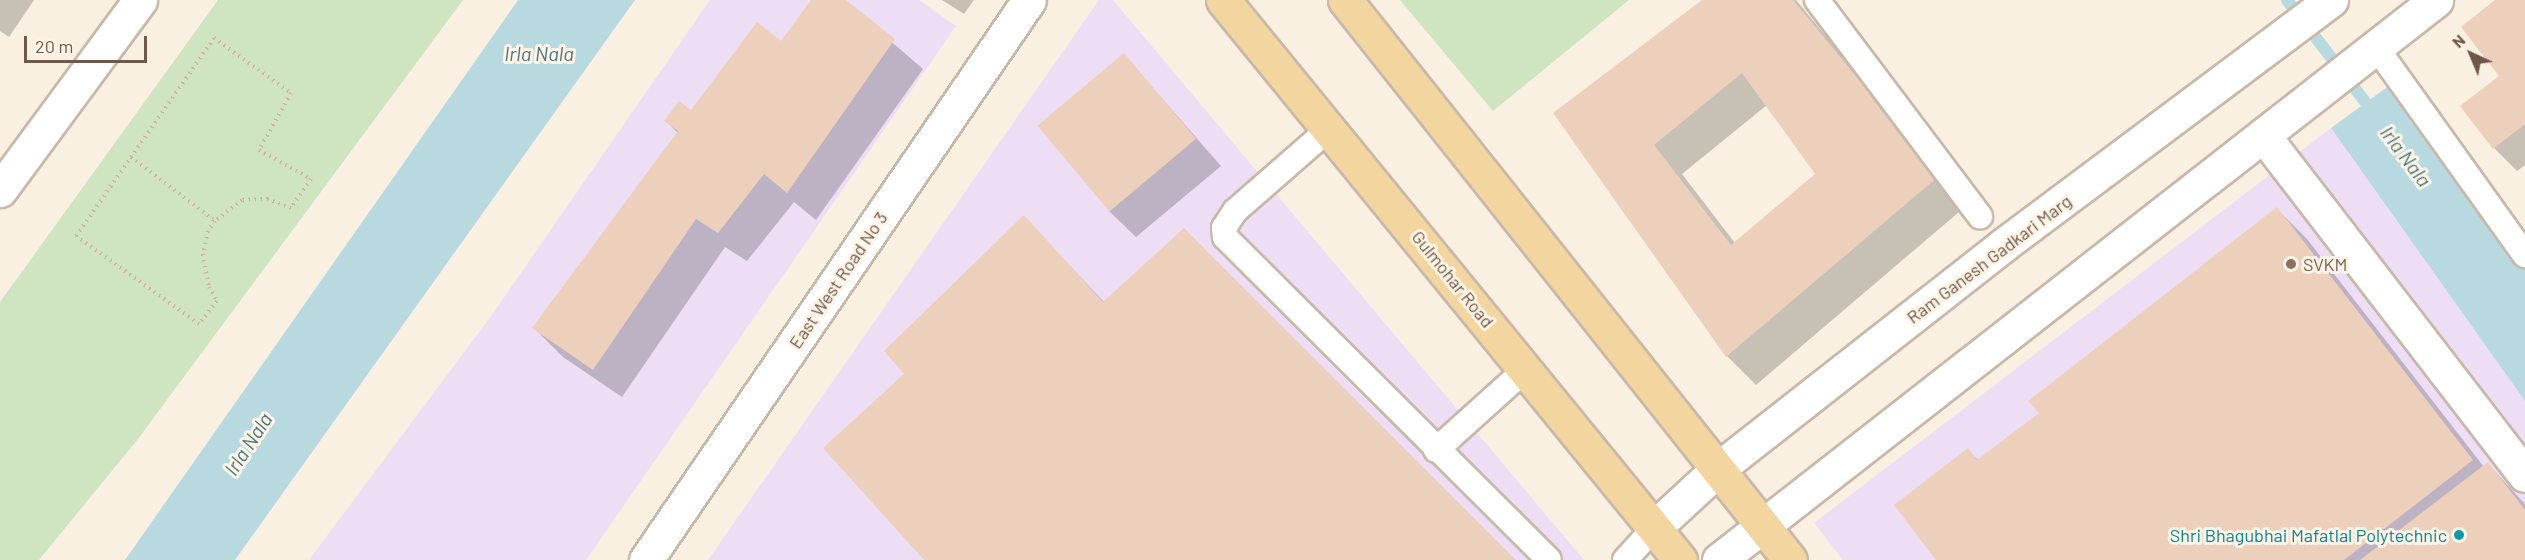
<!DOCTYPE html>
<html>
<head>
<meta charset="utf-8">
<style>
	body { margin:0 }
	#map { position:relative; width:2525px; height:560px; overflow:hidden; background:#f9f0e1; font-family:Barlow,sans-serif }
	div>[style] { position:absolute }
	.education>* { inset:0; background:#eddef5 }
	.green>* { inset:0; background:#cfe5c1 }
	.water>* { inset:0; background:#b8d9e0 }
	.shadow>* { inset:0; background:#0003 }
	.stream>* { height:12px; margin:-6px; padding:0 6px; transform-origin:6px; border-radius:6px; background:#b8d9e0 }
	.building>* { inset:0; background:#ecd0bb; transform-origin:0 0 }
	.path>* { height:4px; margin-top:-2px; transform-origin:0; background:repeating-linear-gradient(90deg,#d0b39f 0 1.5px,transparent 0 6px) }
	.roads { filter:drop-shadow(2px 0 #c8b8aa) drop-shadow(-2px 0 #c8b8aa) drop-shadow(0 2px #c8b8aa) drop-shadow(0 -2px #c8b8aa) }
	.service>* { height:24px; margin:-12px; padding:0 12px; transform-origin:12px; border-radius:12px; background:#fff }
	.minor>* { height:33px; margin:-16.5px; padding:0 16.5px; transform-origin:16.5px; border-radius:16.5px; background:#fff }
	.tertiary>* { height:33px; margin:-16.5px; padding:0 16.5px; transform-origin:16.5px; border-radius:16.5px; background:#fff }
	.primary>* { height:33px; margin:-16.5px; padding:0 16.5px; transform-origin:16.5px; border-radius:16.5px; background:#f2d59f }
	.dots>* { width:16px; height:16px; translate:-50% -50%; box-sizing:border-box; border:3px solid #fdf4e6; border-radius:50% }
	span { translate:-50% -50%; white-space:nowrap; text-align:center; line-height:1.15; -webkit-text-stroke:6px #fdf4e6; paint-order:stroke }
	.street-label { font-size:18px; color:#6d584b }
	.education-label { font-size:18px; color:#785e54 }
	.left { translate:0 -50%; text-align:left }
	.culture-label { font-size:18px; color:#0d838f }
	.right { translate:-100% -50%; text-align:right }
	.water-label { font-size:20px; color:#47747f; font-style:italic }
	.north { position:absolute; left:2441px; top:24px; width:60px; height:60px; -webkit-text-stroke:4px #fdf4e6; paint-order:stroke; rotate:316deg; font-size:16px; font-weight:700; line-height:24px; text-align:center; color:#6d584b }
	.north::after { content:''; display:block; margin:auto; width:21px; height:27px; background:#6d584b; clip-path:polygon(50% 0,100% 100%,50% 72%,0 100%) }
	.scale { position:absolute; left:24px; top:36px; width:123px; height:27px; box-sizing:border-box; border:3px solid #6d584b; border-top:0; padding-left:8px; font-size:18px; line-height:21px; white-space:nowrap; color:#6d584b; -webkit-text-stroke:4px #fdf4e6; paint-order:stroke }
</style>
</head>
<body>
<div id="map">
	<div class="education">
		<i style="clip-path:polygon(710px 0,919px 0,956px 26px,586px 560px,309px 560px,489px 319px)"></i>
		<i style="clip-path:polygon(1099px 0,1113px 0,1584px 560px,708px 560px)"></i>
		<i style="clip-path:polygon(2331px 128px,2525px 401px,2525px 560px,1843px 560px,1814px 523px)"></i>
	</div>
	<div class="green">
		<i style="clip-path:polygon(218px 0,463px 0,138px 439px,39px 560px,0 560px,0 302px)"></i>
		<i style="clip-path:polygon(1400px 0,1629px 0,1493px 111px)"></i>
	</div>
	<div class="water">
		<i style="clip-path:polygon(518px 0,635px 0,235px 560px,125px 560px)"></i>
		<i style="clip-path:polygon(2390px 85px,2525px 260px,2525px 401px,2331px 128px)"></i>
	</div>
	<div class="shadow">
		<i style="clip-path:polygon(0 0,34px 0,9px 37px,0 31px)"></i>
		<i style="clip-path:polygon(813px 0,843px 0,923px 69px,816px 220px,794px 202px,747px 261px,725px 247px,622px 397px,563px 357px,534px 328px,678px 133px,666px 121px,692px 112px,781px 43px)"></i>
		<i style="clip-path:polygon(942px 0,974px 0,964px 14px)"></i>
		<i style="clip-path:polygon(evenodd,1705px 0,1796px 0,1966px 206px,1756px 385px,1727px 356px,1555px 113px,1705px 0,1767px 105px,1817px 175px,1735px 243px,1682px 174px,1767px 105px)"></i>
		<i style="clip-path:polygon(2498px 0,2525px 0,2525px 165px,2517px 171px,2494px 148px,2501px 76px)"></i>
		<i style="clip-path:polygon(1124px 55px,1221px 166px,1136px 237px,1109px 211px)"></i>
		<i style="clip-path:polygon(2277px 209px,2307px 239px,2484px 467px,2488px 464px,2525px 504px,2525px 560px,1938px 560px,1968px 450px,1979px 461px,2041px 414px)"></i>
		<i style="clip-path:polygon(1024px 217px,1105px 303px,1514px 560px,926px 560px,906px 374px)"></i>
	</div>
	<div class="stream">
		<i style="left:2287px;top:0;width:146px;rotate:52.5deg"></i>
	</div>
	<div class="building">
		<i style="clip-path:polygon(811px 0,846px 0,895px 39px,787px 193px,764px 174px,718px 233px,696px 219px,593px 370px,532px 328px,678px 131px,664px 121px,679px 101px,691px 110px,757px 22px,781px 41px)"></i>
		<i style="clip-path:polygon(evenodd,1702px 0,1793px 0,1939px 176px,1726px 357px,1553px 113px,1702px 0,1742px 73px,1815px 174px,1731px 245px,1654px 145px,1742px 73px)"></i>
		<i style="clip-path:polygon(2495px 0,2525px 0,2525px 124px,2493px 149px,2460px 106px,2499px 76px,2461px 27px)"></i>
		<i style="left:1124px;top:53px;width:112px;height:113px;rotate:50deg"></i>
		<i style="clip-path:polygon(2277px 207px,2473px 460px,2344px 560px,1936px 560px,1894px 505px,1968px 448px,1977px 460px,2039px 413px,2028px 401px)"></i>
		<i style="clip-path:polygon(1024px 215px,1103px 302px,1184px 228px,1516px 560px,924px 560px,823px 448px,904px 374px,884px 351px)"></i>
		<i style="clip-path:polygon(2488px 462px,2525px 510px,2525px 560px,2360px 560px)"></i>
	</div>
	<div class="path">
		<i style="left:214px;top:38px;width:95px;rotate:35.5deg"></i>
		<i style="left:291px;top:93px;width:65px;rotate:119.3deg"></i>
		<i style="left:259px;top:150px;width:60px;rotate:29.1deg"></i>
		<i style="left:311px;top:179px;width:35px;rotate:125deg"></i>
		<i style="left:291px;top:208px;width:25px;rotate:-159deg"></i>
		<i style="left:268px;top:199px;width:26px;rotate:178deg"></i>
		<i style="left:242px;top:200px;width:34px;rotate:142deg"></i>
		<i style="left:215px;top:221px;width:12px;rotate:125deg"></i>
		<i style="left:208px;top:231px;width:24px;rotate:102deg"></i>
		<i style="left:203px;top:254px;width:34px;rotate:80deg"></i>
		<i style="left:209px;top:287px;width:16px;rotate:60deg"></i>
		<i style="left:217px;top:301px;width:29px;rotate:128deg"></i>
		<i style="left:199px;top:324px;width:151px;rotate:-144.4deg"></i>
		<i style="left:76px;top:236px;width:241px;rotate:-55.1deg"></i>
		<i style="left:131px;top:157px;width:106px;rotate:37.3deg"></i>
	</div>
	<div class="roads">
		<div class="service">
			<i style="left:1817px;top:0;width:271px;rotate:53deg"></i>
			<i style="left:2376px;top:47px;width:256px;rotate:54.4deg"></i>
			<i style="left:1329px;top:129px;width:125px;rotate:138.9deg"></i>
			<i style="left:1235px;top:211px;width:20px;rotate:123deg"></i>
			<i style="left:1224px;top:228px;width:9px;rotate:84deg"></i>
			<i style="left:1225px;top:237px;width:457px;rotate:44.9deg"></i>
			<i style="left:1436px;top:450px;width:121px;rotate:-42deg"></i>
			<i style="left:1625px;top:560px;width:45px;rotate:-47.7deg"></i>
		</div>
		<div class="minor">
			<i style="left:2263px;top:135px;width:429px;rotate:52.4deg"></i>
			<i style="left:0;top:190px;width:236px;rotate:-53.6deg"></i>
		</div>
		<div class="tertiary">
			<i style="left:1655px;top:527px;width:87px;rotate:-42.7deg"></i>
			<i style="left:1719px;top:468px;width:360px;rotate:-38.1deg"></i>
			<i style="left:2002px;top:246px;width:411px;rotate:-36.8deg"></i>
			<i style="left:646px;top:560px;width:678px;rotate:-55.63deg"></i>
			<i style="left:1719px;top:560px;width:910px;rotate:-37.99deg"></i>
		</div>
		<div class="primary">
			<i style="left:1223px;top:0;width:723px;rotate:50.78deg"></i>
			<i style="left:1345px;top:0;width:715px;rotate:51.53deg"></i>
		</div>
	</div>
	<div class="dots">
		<i style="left:2291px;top:264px;background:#8d6e63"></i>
		<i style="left:2459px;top:535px;background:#0f9aa8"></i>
	</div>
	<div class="street-label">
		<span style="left:1989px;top:259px;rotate:-37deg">Ram Ganesh Gadkari Marg</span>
		<span style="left:1453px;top:279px;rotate:51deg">Gulmohar Road</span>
		<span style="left:838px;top:280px;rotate:-56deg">East West Road No 3</span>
	</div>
	<div class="education-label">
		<span class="left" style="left:2303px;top:264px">SVKM</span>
	</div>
	<div class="culture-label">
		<span class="right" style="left:2447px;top:535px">Shri Bhagubhai Mafatlal Polytechnic</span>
	</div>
	<div class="water-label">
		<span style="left:539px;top:53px">Irla Nala</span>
		<span style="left:2406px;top:156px;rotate:53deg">Irla Nala</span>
		<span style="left:248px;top:444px;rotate:-57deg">Irla Nala</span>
	</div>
	<div class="north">N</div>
	<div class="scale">20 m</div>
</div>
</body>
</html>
